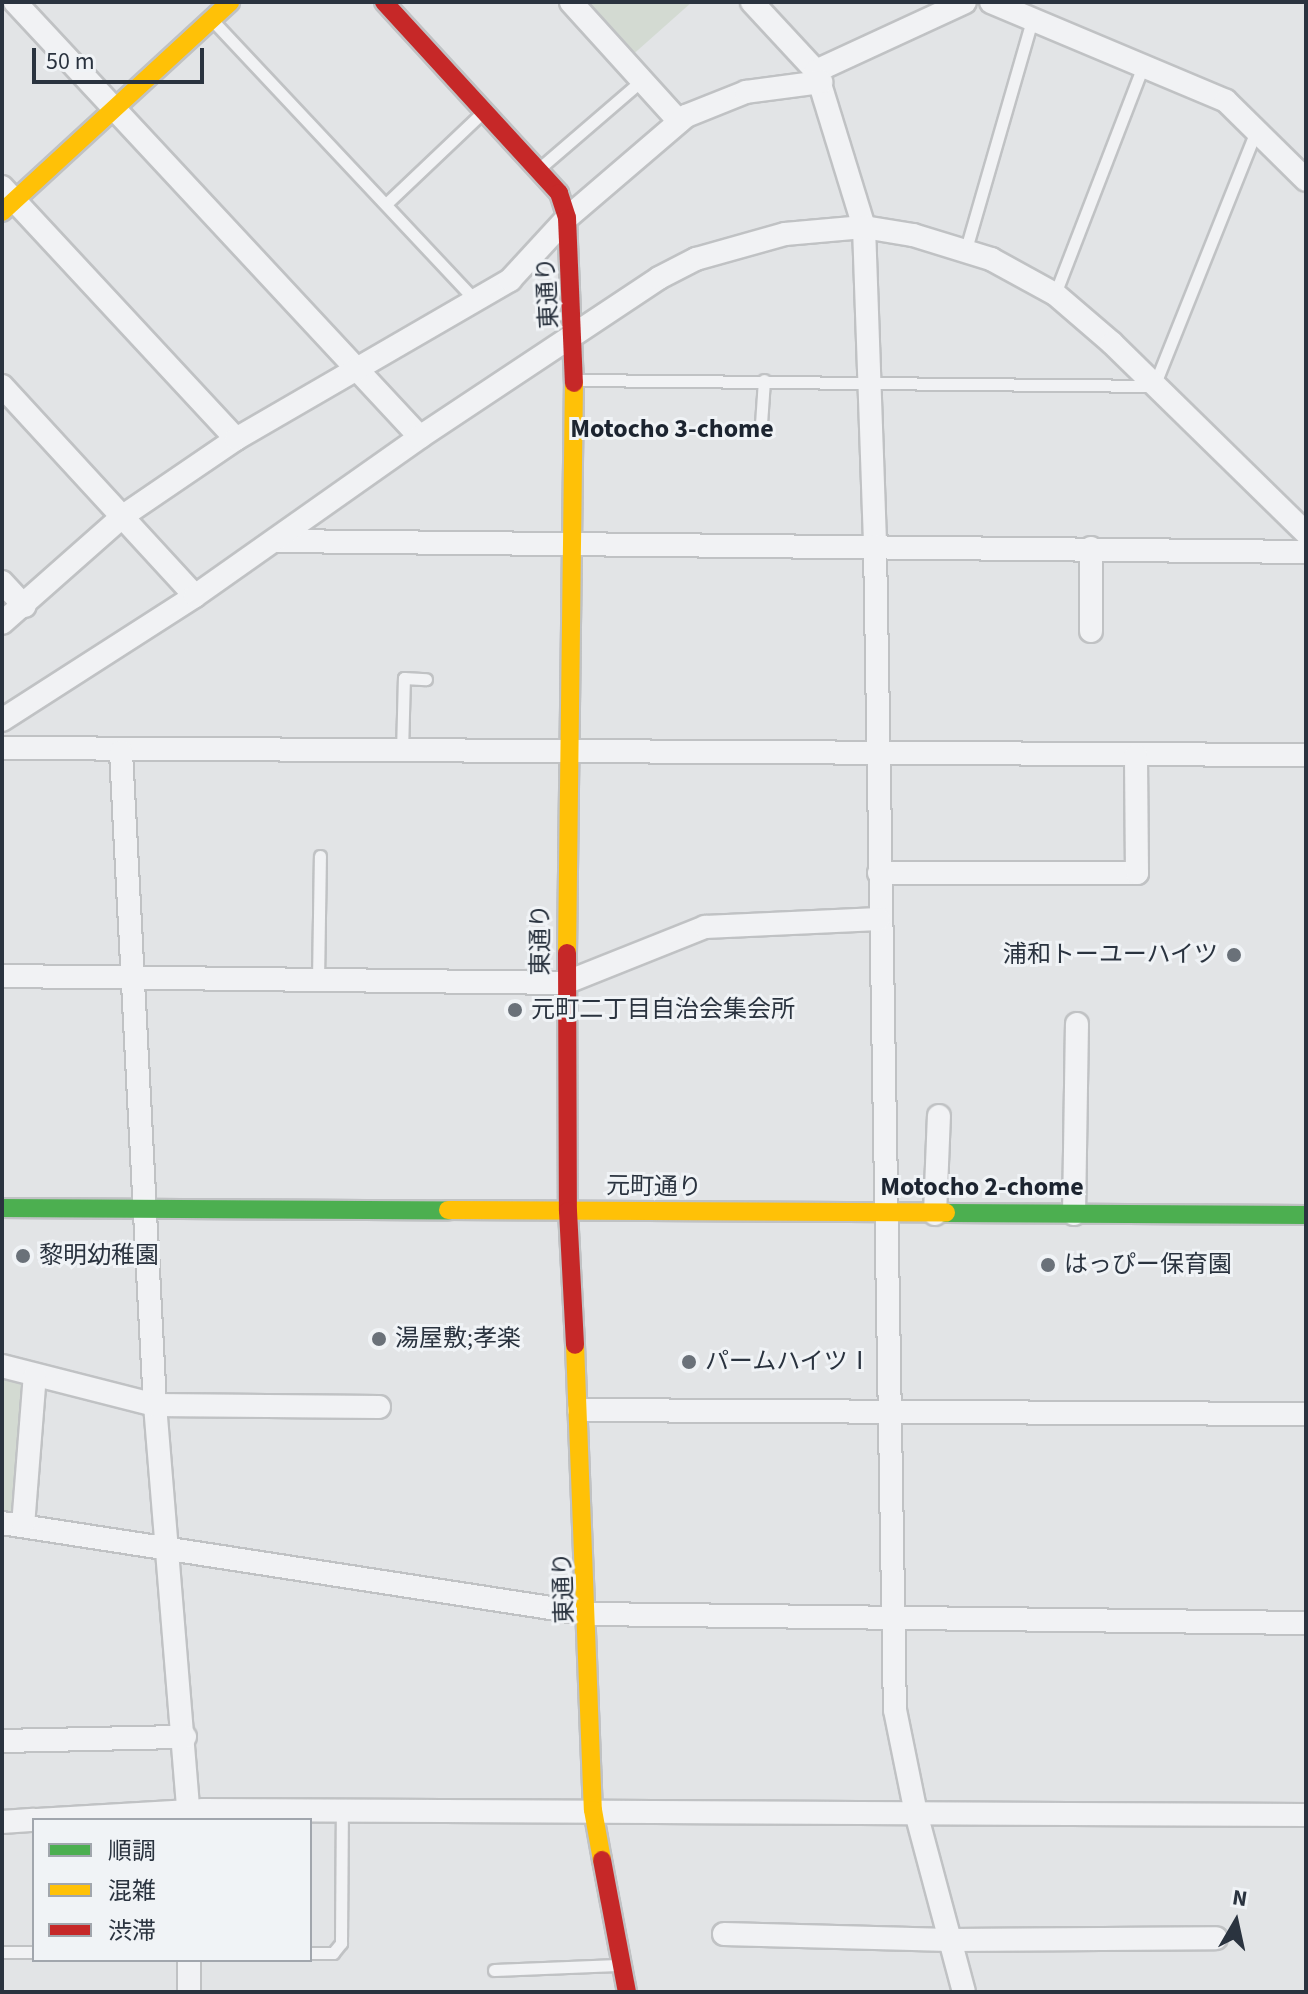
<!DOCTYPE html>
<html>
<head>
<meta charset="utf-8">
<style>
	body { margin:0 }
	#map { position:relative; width:1308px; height:1994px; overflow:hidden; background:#e2e4e6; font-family:"Source Sans 3","Noto Sans JP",sans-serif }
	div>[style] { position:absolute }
	.green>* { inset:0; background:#d3dad2 }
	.roads { filter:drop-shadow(2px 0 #c0c2c4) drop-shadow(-2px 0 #c0c2c4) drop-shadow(0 2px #c0c2c4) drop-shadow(0 -2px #c0c2c4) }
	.lane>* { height:11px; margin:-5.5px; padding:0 5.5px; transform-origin:5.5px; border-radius:5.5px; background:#f1f2f4 }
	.street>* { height:22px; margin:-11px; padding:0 11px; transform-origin:11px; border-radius:11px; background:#f1f2f4 }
	.fast>* { height:18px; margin:-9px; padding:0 9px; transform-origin:9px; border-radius:9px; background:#4caf50 }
	.slow>* { height:18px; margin:-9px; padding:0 9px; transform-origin:9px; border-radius:9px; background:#ffc107 }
	.jam>* { height:18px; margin:-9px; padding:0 9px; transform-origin:9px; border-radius:9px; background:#c62828 }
	.dots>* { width:22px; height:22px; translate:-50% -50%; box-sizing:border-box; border:4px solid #f0f3f6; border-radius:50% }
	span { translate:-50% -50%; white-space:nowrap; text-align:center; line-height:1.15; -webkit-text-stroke:6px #f0f3f6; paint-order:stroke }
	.street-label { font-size:24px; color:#2a333f }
	.poi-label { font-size:24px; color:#2a333f }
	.right { translate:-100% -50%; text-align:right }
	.left { translate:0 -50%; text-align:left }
	.neighbourhood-label { font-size:26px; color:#1c2430; font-weight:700 }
	.frame { position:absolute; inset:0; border:4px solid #2a333f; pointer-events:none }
	.legend { position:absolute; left:32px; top:1818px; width:280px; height:144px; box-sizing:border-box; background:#f0f3f6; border:2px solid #a1a6ad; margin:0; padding:10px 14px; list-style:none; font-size:24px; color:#2a333f }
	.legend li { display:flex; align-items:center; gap:16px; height:40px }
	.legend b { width:40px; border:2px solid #a1a6ad }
	.north { position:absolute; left:1196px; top:1882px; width:80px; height:80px; -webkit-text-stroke:6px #f0f3f6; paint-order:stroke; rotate:9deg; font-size:22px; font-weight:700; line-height:32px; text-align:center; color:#2a333f }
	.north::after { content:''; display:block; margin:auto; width:28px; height:36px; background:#2a333f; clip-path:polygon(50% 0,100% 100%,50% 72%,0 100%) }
	.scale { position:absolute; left:32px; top:48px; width:172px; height:36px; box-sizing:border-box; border:4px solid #2a333f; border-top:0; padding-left:10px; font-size:24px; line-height:28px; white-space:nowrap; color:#2a333f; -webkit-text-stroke:6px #f0f3f6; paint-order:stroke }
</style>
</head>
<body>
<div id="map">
	<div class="green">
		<i style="clip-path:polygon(578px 2px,692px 2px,629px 58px)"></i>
		<i style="clip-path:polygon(2px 1374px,29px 1382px,17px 1513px,2px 1510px)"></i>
	</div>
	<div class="roads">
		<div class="lane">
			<i style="left:214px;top:22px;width:383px;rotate:46.8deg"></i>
			<i style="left:541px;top:167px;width:133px;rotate:-40.7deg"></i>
			<i style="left:386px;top:204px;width:134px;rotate:-43.5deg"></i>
			<i style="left:966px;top:249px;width:238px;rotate:-73.9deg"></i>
			<i style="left:1055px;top:294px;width:244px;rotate:-68.9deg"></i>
			<i style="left:576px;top:380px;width:578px;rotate:0.59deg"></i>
			<i style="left:1154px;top:386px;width:278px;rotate:-68.2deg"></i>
			<i style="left:761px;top:424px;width:44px;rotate:-86.1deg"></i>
			<i style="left:402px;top:752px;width:74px;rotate:-88.5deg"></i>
			<i style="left:404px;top:678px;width:22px;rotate:3deg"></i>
			<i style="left:318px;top:980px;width:124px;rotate:-89.1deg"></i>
			<i style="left:2px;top:1952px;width:32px"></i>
			<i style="left:310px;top:1953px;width:23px"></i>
			<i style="left:333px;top:1953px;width:13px;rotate:-51deg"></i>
			<i style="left:341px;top:1943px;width:131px;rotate:-89.6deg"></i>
			<i style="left:494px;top:1970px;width:124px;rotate:-2.3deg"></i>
		</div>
		<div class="street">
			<i style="left:15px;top:2px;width:594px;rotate:47.05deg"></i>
			<i style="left:571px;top:2px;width:161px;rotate:47.8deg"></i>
			<i style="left:752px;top:2px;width:94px;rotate:47.2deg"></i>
			<i style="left:816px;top:71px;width:163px;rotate:72.9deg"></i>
			<i style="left:864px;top:227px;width:319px;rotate:88deg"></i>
			<i style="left:875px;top:546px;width:1164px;rotate:89.02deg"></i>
			<i style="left:895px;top:1710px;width:105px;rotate:78.5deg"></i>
			<i style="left:916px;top:1813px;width:185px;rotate:75deg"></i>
			<i style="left:991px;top:2px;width:255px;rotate:22.8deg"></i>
			<i style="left:1226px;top:101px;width:112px;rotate:44.6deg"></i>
			<i style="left:816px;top:71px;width:164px;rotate:-24.8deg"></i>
			<i style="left:2px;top:187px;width:344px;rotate:47.1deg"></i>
			<i style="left:2px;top:386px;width:285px;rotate:47.4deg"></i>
			<i style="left:276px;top:541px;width:1030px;rotate:0.61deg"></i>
			<i style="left:1091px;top:548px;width:83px;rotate:90deg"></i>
			<i style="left:2px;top:582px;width:33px;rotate:47deg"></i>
			<i style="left:2px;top:623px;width:162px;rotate:-41.5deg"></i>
			<i style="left:123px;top:516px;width:137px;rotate:-34.3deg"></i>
			<i style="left:236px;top:439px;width:317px;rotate:-30.1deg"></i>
			<i style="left:510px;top:280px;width:84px;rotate:-47.4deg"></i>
			<i style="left:567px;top:218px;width:157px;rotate:-40.6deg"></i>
			<i style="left:686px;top:116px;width:65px;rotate:-21.8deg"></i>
			<i style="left:746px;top:92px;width:76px;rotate:-7.6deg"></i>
			<i style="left:2px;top:720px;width:229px;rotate:-32.7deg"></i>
			<i style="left:195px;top:596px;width:276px;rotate:-35.2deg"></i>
			<i style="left:420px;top:437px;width:287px;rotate:-33.6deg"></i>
			<i style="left:659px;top:278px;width:42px;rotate:-27.2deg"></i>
			<i style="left:696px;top:259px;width:92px;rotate:-15.7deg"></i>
			<i style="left:785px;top:234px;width:79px;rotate:-5.1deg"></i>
			<i style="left:864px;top:227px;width:50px;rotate:9.3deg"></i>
			<i style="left:913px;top:235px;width:82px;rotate:17.1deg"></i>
			<i style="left:991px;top:259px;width:73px;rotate:28.7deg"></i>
			<i style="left:1055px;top:294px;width:75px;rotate:40.7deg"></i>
			<i style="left:1112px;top:343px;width:272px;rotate:44.4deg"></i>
			<i style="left:2px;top:748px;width:1304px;rotate:0.31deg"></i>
			<i style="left:121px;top:752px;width:654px;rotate:87.02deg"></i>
			<i style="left:155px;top:1405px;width:416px;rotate:85.3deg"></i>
			<i style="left:879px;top:873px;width:258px"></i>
			<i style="left:1137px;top:873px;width:117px;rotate:-90.5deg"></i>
			<i style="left:2px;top:976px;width:563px;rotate:0.71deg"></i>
			<i style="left:565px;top:983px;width:151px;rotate:-21.8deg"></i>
			<i style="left:705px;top:927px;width:174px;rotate:-2.6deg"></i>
			<i style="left:935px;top:1214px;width:98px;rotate:-87.7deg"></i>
			<i style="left:1074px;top:1214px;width:190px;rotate:-89.1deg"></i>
			<i style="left:2px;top:1366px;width:158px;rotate:14.3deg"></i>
			<i style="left:155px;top:1405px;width:224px;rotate:0.5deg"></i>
			<i style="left:579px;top:1410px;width:727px;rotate:0.32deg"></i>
			<i style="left:2px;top:1523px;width:594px;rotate:8.81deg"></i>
			<i style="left:589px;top:1614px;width:717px;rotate:0.72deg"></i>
			<i style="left:23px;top:1526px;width:151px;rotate:-85.5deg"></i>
			<i style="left:2px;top:1741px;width:183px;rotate:-1.3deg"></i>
			<i style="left:37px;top:1820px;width:166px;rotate:-3.4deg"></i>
			<i style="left:203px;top:1810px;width:1103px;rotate:0.26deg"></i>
			<i style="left:2px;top:1822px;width:32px;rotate:-4deg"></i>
			<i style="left:724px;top:1934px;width:226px;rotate:1.5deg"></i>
			<i style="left:950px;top:1940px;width:266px;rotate:-0.4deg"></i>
			<i style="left:189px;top:1992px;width:32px;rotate:-90deg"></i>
		</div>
		<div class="fast">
			<i style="left:2px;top:1208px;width:446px;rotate:0.3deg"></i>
			<i style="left:946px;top:1213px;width:360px;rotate:0.3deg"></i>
		</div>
		<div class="slow">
			<i style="left:2px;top:212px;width:310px;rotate:-42.6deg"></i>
			<i style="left:567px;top:953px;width:570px;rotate:-89.3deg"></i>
			<i style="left:448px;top:1210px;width:498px;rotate:0.3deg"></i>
			<i style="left:575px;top:1345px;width:465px;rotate:87.8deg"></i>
			<i style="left:593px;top:1810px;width:51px;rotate:79.8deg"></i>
		</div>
		<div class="jam">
			<i style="left:384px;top:2px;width:259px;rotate:47.5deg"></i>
			<i style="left:559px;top:193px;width:26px;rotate:72deg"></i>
			<i style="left:567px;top:218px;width:165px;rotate:87.6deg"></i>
			<i style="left:567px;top:953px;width:258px;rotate:89.8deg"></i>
			<i style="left:568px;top:1211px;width:134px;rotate:87deg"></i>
			<i style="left:602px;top:1860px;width:134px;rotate:79.3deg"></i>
		</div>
	</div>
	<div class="dots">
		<i style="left:1234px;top:955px;background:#6a7179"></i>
		<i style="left:515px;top:1010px;background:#6a7179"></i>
		<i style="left:23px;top:1256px;background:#6a7179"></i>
		<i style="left:1048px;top:1265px;background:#6a7179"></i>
		<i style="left:379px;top:1339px;background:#6a7179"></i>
		<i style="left:689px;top:1362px;background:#6a7179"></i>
	</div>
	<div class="street-label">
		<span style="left:548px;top:293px;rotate:-93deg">東通り</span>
		<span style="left:541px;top:940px;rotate:-90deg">東通り</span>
		<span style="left:654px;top:1187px;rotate:1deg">元町通り</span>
		<span style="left:564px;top:1588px;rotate:-92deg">東通り</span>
	</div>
	<div class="poi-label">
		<span class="right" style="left:1218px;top:955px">浦和トーユーハイツ</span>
		<span class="left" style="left:531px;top:1010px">元町二丁目自治会集会所</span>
		<span class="left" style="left:39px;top:1256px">黎明幼稚園</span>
		<span class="left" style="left:1064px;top:1265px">はっぴー保育園</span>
		<span class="left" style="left:395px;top:1339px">湯屋敷;孝楽</span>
		<span class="left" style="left:705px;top:1362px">パームハイツⅠ</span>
	</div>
	<div class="neighbourhood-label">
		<span style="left:672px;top:429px">Motocho 3-chome</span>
		<span style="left:982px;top:1187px">Motocho 2-chome</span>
	</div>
	<div class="frame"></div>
	<ul class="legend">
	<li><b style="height:10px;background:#4caf50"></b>順調</li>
	<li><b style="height:10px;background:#ffc107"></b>混雑</li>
	<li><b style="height:10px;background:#c62828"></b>渋滞</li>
	</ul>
	<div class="north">N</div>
	<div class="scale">50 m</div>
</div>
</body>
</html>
